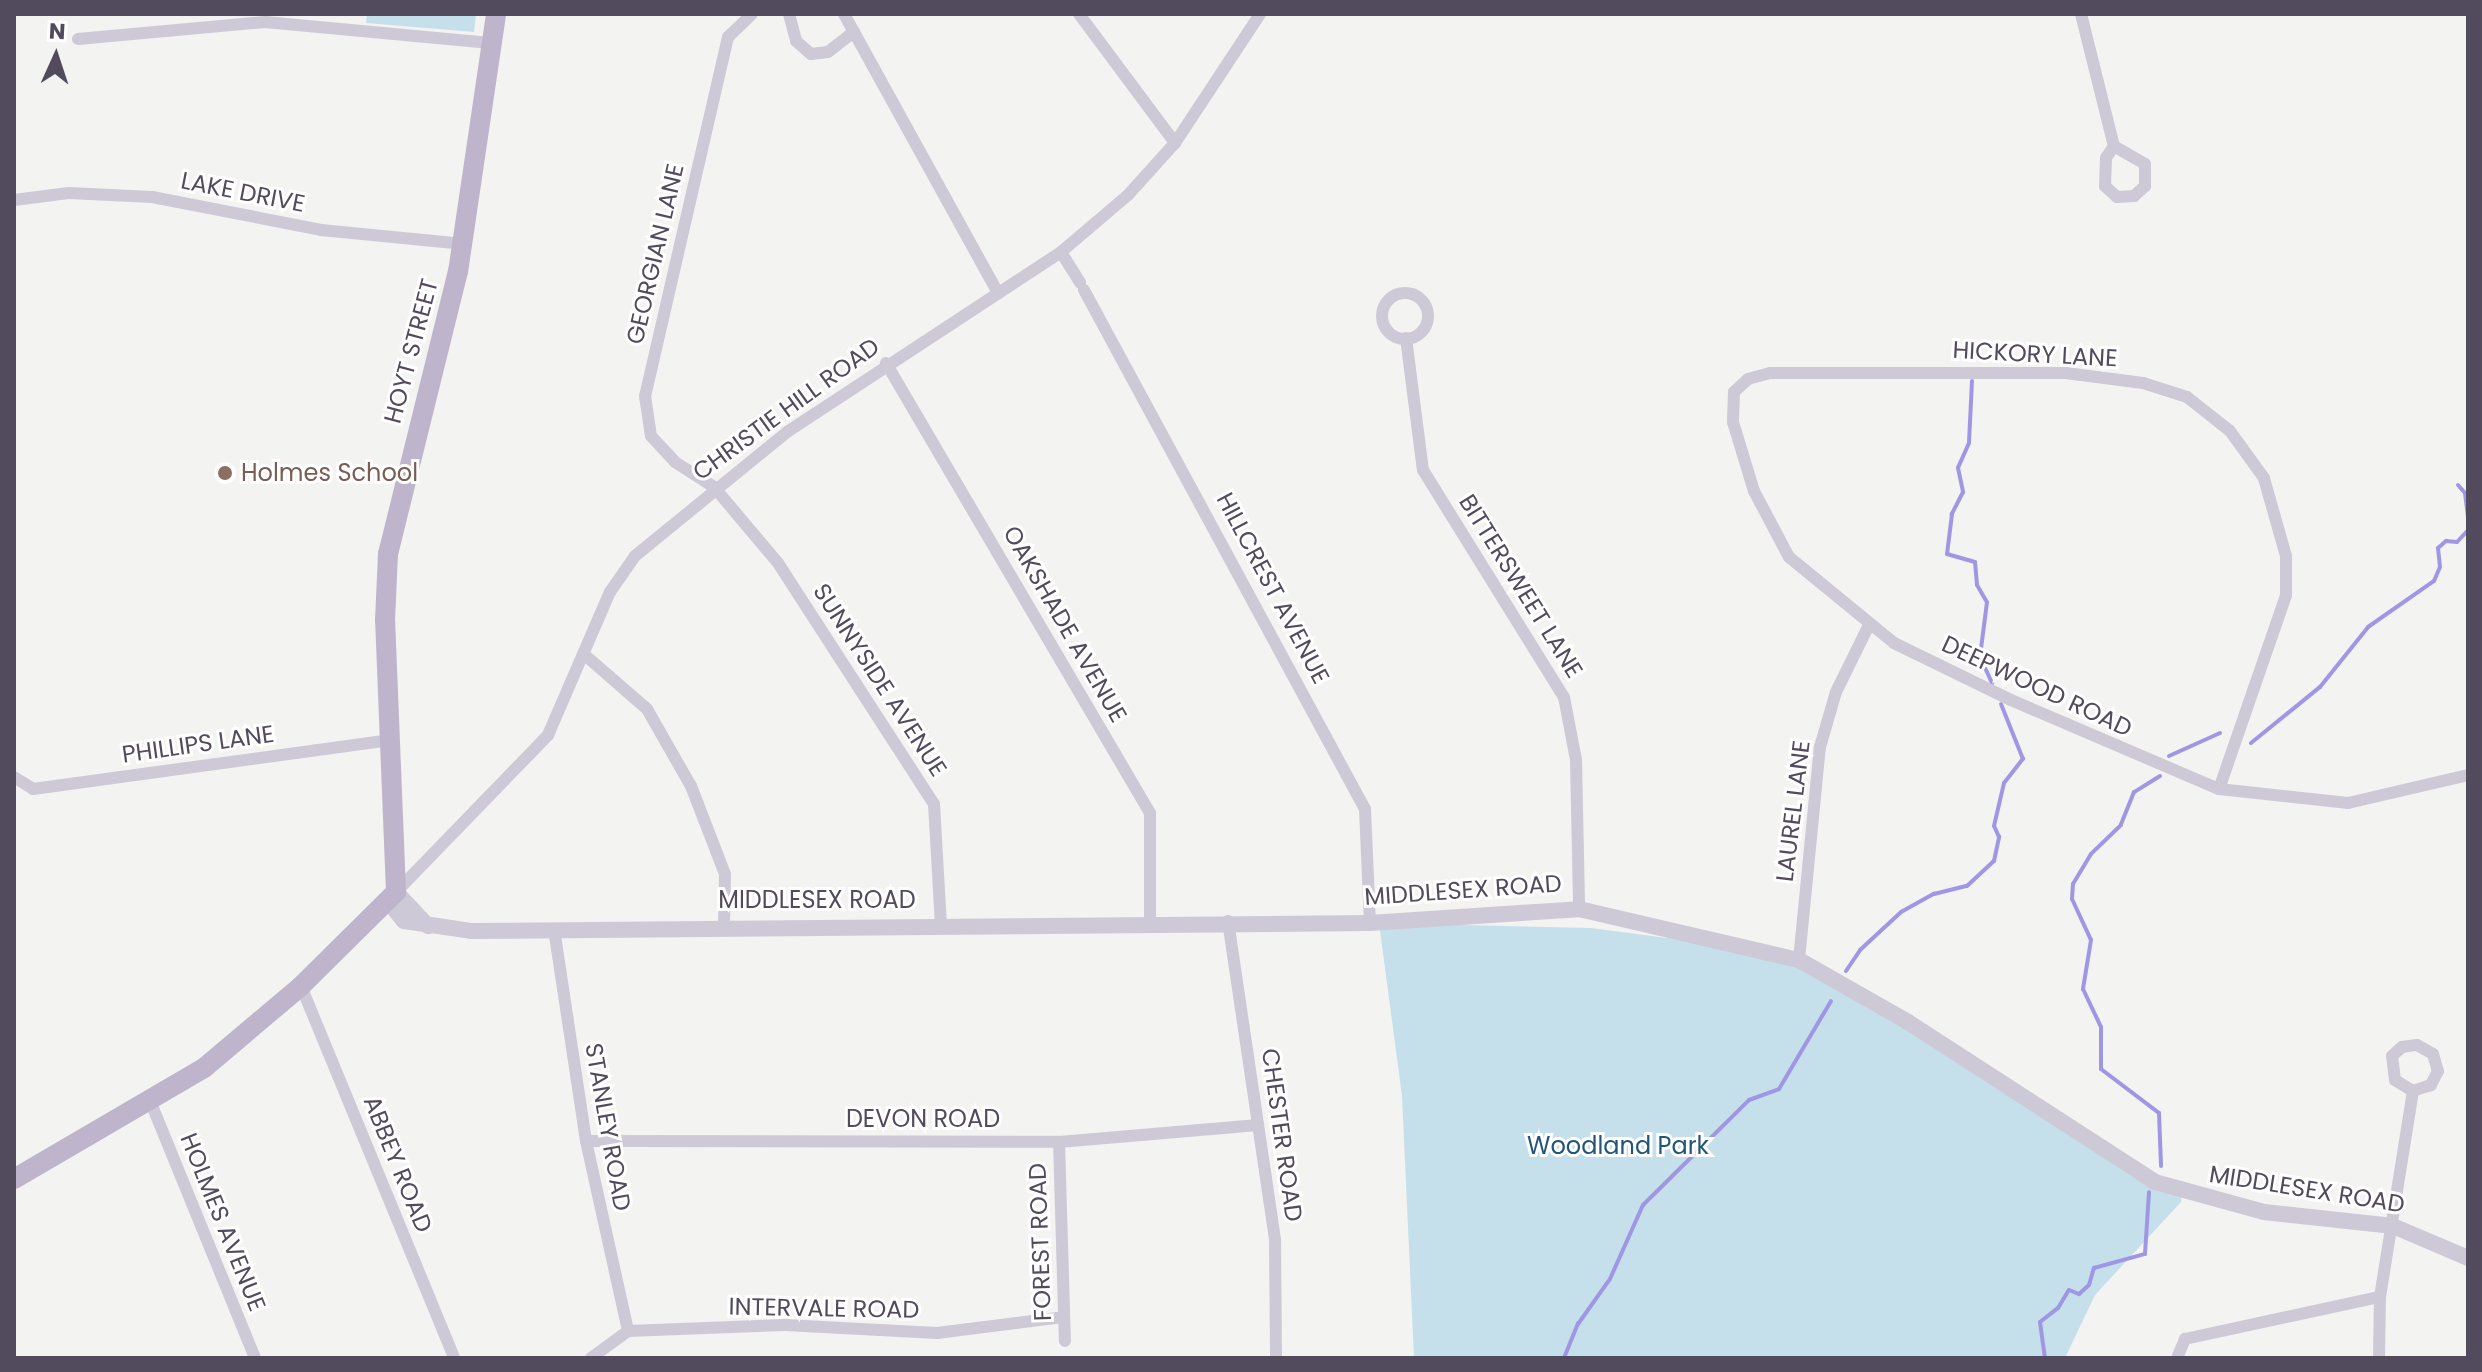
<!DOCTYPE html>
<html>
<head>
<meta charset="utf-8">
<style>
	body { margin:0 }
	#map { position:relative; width:2482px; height:1372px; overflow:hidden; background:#f3f3f1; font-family:Poppins,sans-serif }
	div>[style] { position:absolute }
	.green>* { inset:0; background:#c5e0eb }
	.stream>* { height:4px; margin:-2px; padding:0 2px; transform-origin:2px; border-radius:2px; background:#a097e4 }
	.minor>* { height:12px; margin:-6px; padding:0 6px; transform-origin:6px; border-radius:6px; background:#cec9d6 }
	.minor>.ring { margin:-6px; padding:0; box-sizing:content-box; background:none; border:12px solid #cec9d6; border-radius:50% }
	.tertiary>* { height:16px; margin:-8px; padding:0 8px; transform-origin:8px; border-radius:8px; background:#cec9d6 }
	.primary>* { height:20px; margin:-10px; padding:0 10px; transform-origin:10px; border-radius:10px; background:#beb4cc }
	.dots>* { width:22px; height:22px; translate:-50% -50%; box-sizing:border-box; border:4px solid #fff; border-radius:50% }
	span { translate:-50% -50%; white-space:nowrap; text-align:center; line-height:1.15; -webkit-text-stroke:6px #fff; paint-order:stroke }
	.street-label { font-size:24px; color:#524b5d }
	.education-label { font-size:24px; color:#785e54 }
	.left { translate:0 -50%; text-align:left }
	.park-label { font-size:24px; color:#225578 }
	.frame { position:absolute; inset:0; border:16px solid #524b5d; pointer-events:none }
	.north { position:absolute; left:16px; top:16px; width:80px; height:80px; -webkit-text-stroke:6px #fff; paint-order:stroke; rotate:3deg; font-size:22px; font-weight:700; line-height:32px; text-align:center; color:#524b5d }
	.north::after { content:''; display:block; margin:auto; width:28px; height:36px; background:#524b5d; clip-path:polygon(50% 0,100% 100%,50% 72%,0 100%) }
</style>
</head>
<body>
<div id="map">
	<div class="green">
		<i style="clip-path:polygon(367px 14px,476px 14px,474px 32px,366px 23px)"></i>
		<i style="clip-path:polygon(1379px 923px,1591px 928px,1675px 939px,1796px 966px,1916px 1024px,2182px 1191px,2181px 1202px,2095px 1295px,2065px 1358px,1414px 1358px,1402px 1096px)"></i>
	</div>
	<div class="stream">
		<i style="left:1973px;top:346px;width:13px;rotate:90deg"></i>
		<i style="left:1972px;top:381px;width:62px;rotate:92.8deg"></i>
		<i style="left:1969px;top:443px;width:27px;rotate:114deg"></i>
		<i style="left:1958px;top:468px;width:25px;rotate:78deg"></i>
		<i style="left:1963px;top:492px;width:25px;rotate:117deg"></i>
		<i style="left:1952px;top:514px;width:40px;rotate:97.1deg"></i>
		<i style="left:1947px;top:554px;width:29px;rotate:16deg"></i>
		<i style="left:1975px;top:562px;width:23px;rotate:85deg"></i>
		<i style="left:1977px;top:585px;width:20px;rotate:60deg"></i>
		<i style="left:1987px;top:602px;width:55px;rotate:97.3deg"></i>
		<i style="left:1980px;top:657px;width:29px;rotate:65deg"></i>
		<i style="left:2458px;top:485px;width:11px;rotate:49deg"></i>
		<i style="left:2465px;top:493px;width:26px;rotate:83deg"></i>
		<i style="left:2251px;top:743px;width:89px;rotate:-39.1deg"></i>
		<i style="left:2320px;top:687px;width:77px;rotate:-51.3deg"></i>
		<i style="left:2368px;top:627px;width:80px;rotate:-34.9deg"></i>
		<i style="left:2434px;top:581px;width:15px;rotate:-67deg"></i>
		<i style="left:2440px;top:567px;width:19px;rotate:-96deg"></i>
		<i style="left:2438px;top:548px;width:11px;rotate:-41deg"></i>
		<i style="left:2446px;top:541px;width:11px;rotate:5deg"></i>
		<i style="left:2457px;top:542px;width:16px;rotate:-47deg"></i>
		<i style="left:2169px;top:756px;width:56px;rotate:-24.3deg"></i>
		<i style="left:2160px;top:776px;width:31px;rotate:148deg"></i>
		<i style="left:2134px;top:792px;width:35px;rotate:112deg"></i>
		<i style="left:2121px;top:825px;width:42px;rotate:136deg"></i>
		<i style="left:2091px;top:854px;width:35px;rotate:121deg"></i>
		<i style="left:2073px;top:884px;width:15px;rotate:94deg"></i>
		<i style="left:2072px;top:899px;width:45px;rotate:65.1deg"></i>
		<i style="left:2091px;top:940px;width:50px;rotate:99.3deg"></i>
		<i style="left:2083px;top:989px;width:42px;rotate:64.7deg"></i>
		<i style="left:2101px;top:1027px;width:42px;rotate:90deg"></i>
		<i style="left:2101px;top:1069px;width:73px;rotate:37.2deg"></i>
		<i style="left:2159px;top:1113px;width:53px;rotate:87.8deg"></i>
		<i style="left:1846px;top:971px;width:25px;rotate:-56deg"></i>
		<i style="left:1860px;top:950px;width:56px;rotate:-42.8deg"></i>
		<i style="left:1901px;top:912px;width:38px;rotate:-29deg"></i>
		<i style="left:1934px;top:894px;width:34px;rotate:-14deg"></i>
		<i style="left:1967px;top:886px;width:37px;rotate:-43deg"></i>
		<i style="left:1994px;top:861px;width:25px;rotate:-78deg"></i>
		<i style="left:1999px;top:837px;width:12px;rotate:-114deg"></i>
		<i style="left:1994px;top:826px;width:44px;rotate:-76.9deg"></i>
		<i style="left:2004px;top:783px;width:31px;rotate:-52deg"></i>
		<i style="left:2023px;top:759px;width:59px;rotate:-111.8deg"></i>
		<i style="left:1564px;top:1358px;width:37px;rotate:-68deg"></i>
		<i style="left:1578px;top:1324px;width:55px;rotate:-54.6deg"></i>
		<i style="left:1610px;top:1279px;width:81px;rotate:-66deg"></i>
		<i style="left:1643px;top:1205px;width:149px;rotate:-44.7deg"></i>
		<i style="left:1749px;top:1100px;width:32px;rotate:-20deg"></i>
		<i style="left:1779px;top:1089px;width:102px;rotate:-59.4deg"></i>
		<i style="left:2045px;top:1358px;width:36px;rotate:-98deg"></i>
		<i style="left:2040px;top:1322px;width:23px;rotate:-38deg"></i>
		<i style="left:2058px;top:1308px;width:21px;rotate:-59deg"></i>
		<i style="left:2069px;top:1290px;width:11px;rotate:22deg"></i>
		<i style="left:2079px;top:1294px;width:13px;rotate:-42deg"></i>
		<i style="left:2089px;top:1285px;width:18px;rotate:-74deg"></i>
		<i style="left:2094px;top:1268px;width:53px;rotate:-15.4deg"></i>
		<i style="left:2145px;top:1254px;width:62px;rotate:-86.3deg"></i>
	</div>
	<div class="minor">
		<i style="left:752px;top:14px;width:33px;rotate:136deg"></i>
		<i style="left:728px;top:37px;width:368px;rotate:103deg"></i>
		<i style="left:645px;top:396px;width:40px;rotate:81.5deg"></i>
		<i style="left:651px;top:436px;width:35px;rotate:47deg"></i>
		<i style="left:675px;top:462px;width:46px;rotate:32.7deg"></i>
		<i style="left:714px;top:487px;width:99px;rotate:49.9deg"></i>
		<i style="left:778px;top:563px;width:287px;rotate:57.1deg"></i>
		<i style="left:934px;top:804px;width:121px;rotate:86.7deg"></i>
		<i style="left:789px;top:14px;width:28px;rotate:75deg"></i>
		<i style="left:796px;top:41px;width:20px;rotate:41deg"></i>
		<i style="left:811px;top:54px;width:17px;rotate:-7deg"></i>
		<i style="left:828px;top:52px;width:33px;rotate:-38deg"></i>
		<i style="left:844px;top:14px;width:319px;rotate:61.1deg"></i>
		<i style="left:1079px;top:14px;width:161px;rotate:53.3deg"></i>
		<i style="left:2081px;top:14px;width:136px;rotate:76deg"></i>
		<i style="left:2114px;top:146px;width:14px;rotate:124deg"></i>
		<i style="left:2106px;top:158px;width:28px;rotate:92deg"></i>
		<i style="left:2105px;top:186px;width:16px;rotate:43deg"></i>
		<i style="left:2117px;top:197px;width:17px;rotate:-3deg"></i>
		<i style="left:2134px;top:196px;width:15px;rotate:-42deg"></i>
		<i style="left:2145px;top:186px;width:22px;rotate:-90deg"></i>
		<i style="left:2145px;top:164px;width:36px;rotate:-150deg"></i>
		<i style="left:78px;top:39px;width:188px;rotate:-5.2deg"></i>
		<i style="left:265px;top:22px;width:229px;rotate:5.3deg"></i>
		<i style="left:14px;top:200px;width:55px;rotate:-7.3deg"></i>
		<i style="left:69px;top:193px;width:83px;rotate:2.8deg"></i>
		<i style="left:152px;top:197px;width:172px;rotate:11deg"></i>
		<i style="left:321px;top:230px;width:144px;rotate:5.6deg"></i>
		<i style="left:1061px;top:252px;width:36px;rotate:58deg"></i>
		<i style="left:1084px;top:290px;width:590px;rotate:61.57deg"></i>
		<i style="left:1365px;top:809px;width:114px;rotate:87.5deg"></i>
		<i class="ring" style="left:1382px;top:293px;width:34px;height:34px"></i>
		<i style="left:1406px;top:338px;width:133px;rotate:82.7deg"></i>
		<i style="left:1423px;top:470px;width:267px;rotate:58.2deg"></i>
		<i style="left:1564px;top:697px;width:64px;rotate:79.2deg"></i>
		<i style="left:1576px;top:760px;width:149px;rotate:88.8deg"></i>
		<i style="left:886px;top:363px;width:522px;rotate:59.6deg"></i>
		<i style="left:1150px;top:813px;width:110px;rotate:90deg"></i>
		<i style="left:586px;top:656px;width:81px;rotate:41deg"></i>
		<i style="left:647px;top:709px;width:89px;rotate:60.3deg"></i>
		<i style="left:691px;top:786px;width:94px;rotate:68.9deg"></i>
		<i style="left:725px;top:874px;width:52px;rotate:91.1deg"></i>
		<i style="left:14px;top:777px;width:22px;rotate:32deg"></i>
		<i style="left:33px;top:789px;width:361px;rotate:-7.8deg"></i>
		<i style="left:2219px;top:789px;width:205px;rotate:-70.9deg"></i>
		<i style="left:2286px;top:595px;width:39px;rotate:-90deg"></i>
		<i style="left:2286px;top:556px;width:81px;rotate:-105.8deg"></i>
		<i style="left:2264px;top:478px;width:58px;rotate:-125.9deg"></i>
		<i style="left:2230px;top:431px;width:55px;rotate:-141.7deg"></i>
		<i style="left:2187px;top:397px;width:46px;rotate:-162.3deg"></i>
		<i style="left:2143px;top:383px;width:78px;rotate:-172.6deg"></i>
		<i style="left:2066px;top:373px;width:296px;rotate:180deg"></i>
		<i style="left:1770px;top:373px;width:23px;rotate:165deg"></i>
		<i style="left:1748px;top:379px;width:19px;rotate:137deg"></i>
		<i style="left:1734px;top:392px;width:30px;rotate:92deg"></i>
		<i style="left:1733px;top:422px;width:72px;rotate:73.1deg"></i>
		<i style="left:1754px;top:491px;width:75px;rotate:62.1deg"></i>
		<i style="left:1789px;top:557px;width:136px;rotate:39.3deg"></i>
		<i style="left:1894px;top:643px;width:130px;rotate:26deg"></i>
		<i style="left:2011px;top:700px;width:226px;rotate:23.2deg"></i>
		<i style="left:2219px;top:789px;width:130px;rotate:6.2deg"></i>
		<i style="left:2348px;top:803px;width:123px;rotate:-13.1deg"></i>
		<i style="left:396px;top:892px;width:219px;rotate:-45.9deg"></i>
		<i style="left:548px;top:735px;width:156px;rotate:-66.6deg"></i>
		<i style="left:610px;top:592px;width:44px;rotate:-55.2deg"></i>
		<i style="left:635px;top:556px;width:196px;rotate:-39.2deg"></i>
		<i style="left:787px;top:432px;width:328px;rotate:-33.3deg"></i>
		<i style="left:1061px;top:252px;width:88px;rotate:-40.4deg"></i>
		<i style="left:1128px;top:195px;width:70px;rotate:-47.9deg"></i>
		<i style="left:1175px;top:143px;width:154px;rotate:-56.6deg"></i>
		<i style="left:1228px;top:921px;width:322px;rotate:81.6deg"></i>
		<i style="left:1275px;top:1240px;width:118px;rotate:89.5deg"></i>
		<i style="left:554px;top:929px;width:214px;rotate:81.4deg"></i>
		<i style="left:586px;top:1141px;width:195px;rotate:77.5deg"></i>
		<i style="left:1799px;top:960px;width:214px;rotate:-84.4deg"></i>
		<i style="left:1820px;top:747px;width:57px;rotate:-73.8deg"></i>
		<i style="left:1836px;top:692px;width:72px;rotate:-63.8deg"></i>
		<i style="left:301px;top:986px;width:402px;rotate:67.6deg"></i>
		<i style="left:151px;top:1103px;width:275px;rotate:67.8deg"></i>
		<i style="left:586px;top:1141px;width:473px;rotate:0.1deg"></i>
		<i style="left:1059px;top:1142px;width:200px;rotate:-4.9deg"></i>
		<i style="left:1059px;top:1142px;width:199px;rotate:88.3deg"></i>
		<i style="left:591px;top:1358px;width:46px;rotate:-36.1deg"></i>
		<i style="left:628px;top:1331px;width:157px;rotate:-2.2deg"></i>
		<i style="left:785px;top:1325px;width:152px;rotate:3deg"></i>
		<i style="left:937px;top:1333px;width:127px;rotate:-7.2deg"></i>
		<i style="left:2177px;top:1358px;width:21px;rotate:-67deg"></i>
		<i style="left:2185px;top:1339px;width:199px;rotate:-12.2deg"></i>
		<i style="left:2379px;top:1358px;width:61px;rotate:-89.1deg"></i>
		<i style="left:2380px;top:1297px;width:209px;rotate:-80.9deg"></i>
		<i style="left:2413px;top:1091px;width:21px;rotate:-149deg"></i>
		<i style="left:2395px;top:1080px;width:24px;rotate:-97deg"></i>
		<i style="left:2392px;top:1056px;width:13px;rotate:-42deg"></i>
		<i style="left:2402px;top:1047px;width:15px;rotate:-8deg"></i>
		<i style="left:2417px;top:1045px;width:18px;rotate:29deg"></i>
		<i style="left:2433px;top:1054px;width:18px;rotate:74deg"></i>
		<i style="left:2438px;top:1071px;width:16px;rotate:117deg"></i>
		<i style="left:2431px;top:1085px;width:19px;rotate:162deg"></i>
	</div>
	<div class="tertiary">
		<i style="left:396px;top:892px;width:18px;rotate:93deg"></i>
		<i style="left:395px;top:910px;width:14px;rotate:51deg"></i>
		<i style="left:404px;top:921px;width:69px;rotate:8.4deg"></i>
		<i style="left:472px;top:931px;width:898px;rotate:-0.51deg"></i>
		<i style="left:1370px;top:923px;width:209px;rotate:-3.8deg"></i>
		<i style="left:1579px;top:909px;width:226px;rotate:13.1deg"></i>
		<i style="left:1799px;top:960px;width:125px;rotate:29.6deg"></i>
		<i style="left:1908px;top:1022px;width:294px;rotate:32.9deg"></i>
		<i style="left:2155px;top:1182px;width:113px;rotate:15.4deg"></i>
		<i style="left:2264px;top:1212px;width:130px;rotate:6.2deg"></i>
		<i style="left:2393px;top:1226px;width:82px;rotate:23.1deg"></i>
		<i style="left:396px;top:892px;width:47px;rotate:46.7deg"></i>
	</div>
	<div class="primary">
		<i style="left:14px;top:1179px;width:220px;rotate:-30.3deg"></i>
		<i style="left:204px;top:1068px;width:127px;rotate:-40.2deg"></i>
		<i style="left:301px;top:986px;width:134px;rotate:-44.7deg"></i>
		<i style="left:396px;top:892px;width:272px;rotate:-92.3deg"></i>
		<i style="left:385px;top:620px;width:66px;rotate:-87.4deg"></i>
		<i style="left:388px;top:554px;width:291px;rotate:-76.1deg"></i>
		<i style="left:458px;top:272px;width:261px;rotate:-81.6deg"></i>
	</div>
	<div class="dots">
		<i style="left:225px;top:473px;background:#8d6e63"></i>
	</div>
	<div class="street-label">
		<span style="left:243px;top:192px;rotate:11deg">LAKE DRIVE</span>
		<span style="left:655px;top:254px;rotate:-77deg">GEORGIAN LANE</span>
		<span style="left:411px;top:351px;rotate:-75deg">HOYT STREET</span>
		<span style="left:2035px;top:354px;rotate:3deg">HICKORY LANE</span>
		<span style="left:786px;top:409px;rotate:-36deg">CHRISTIE HILL ROAD</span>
		<span style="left:1521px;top:586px;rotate:58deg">BITTERSWEET LANE</span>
		<span style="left:1273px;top:588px;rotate:62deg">HILLCREST AVENUE</span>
		<span style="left:1065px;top:624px;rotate:60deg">OAKSHADE AVENUE</span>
		<span style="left:880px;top:680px;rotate:57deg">SUNNYSIDE AVENUE</span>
		<span style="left:2037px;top:686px;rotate:25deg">DEEPWOOD ROAD</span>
		<span style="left:198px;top:744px;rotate:-8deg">PHILLIPS LANE</span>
		<span style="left:1793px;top:811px;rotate:-83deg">LAUREL LANE</span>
		<span style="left:1463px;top:890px;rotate:-4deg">MIDDLESEX ROAD</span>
		<span style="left:817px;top:900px">MIDDLESEX ROAD</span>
		<span style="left:923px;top:1119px">DEVON ROAD</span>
		<span style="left:608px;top:1127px;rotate:80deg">STANLEY ROAD</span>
		<span style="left:1282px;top:1135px;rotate:82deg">CHESTER ROAD</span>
		<span style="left:398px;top:1164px;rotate:68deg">ABBEY ROAD</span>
		<span style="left:2307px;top:1189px;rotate:9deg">MIDDLESEX ROAD</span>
		<span style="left:223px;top:1222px;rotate:68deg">HOLMES AVENUE</span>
		<span style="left:1040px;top:1242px;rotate:-92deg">FOREST ROAD</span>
		<span style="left:824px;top:1308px;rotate:1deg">INTERVALE ROAD</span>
	</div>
	<div class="education-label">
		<span class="left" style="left:241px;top:473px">Holmes School</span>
	</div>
	<div class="park-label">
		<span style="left:1618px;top:1146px">Woodland Park</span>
	</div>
	<div class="frame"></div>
	<div class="north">N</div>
</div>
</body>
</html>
